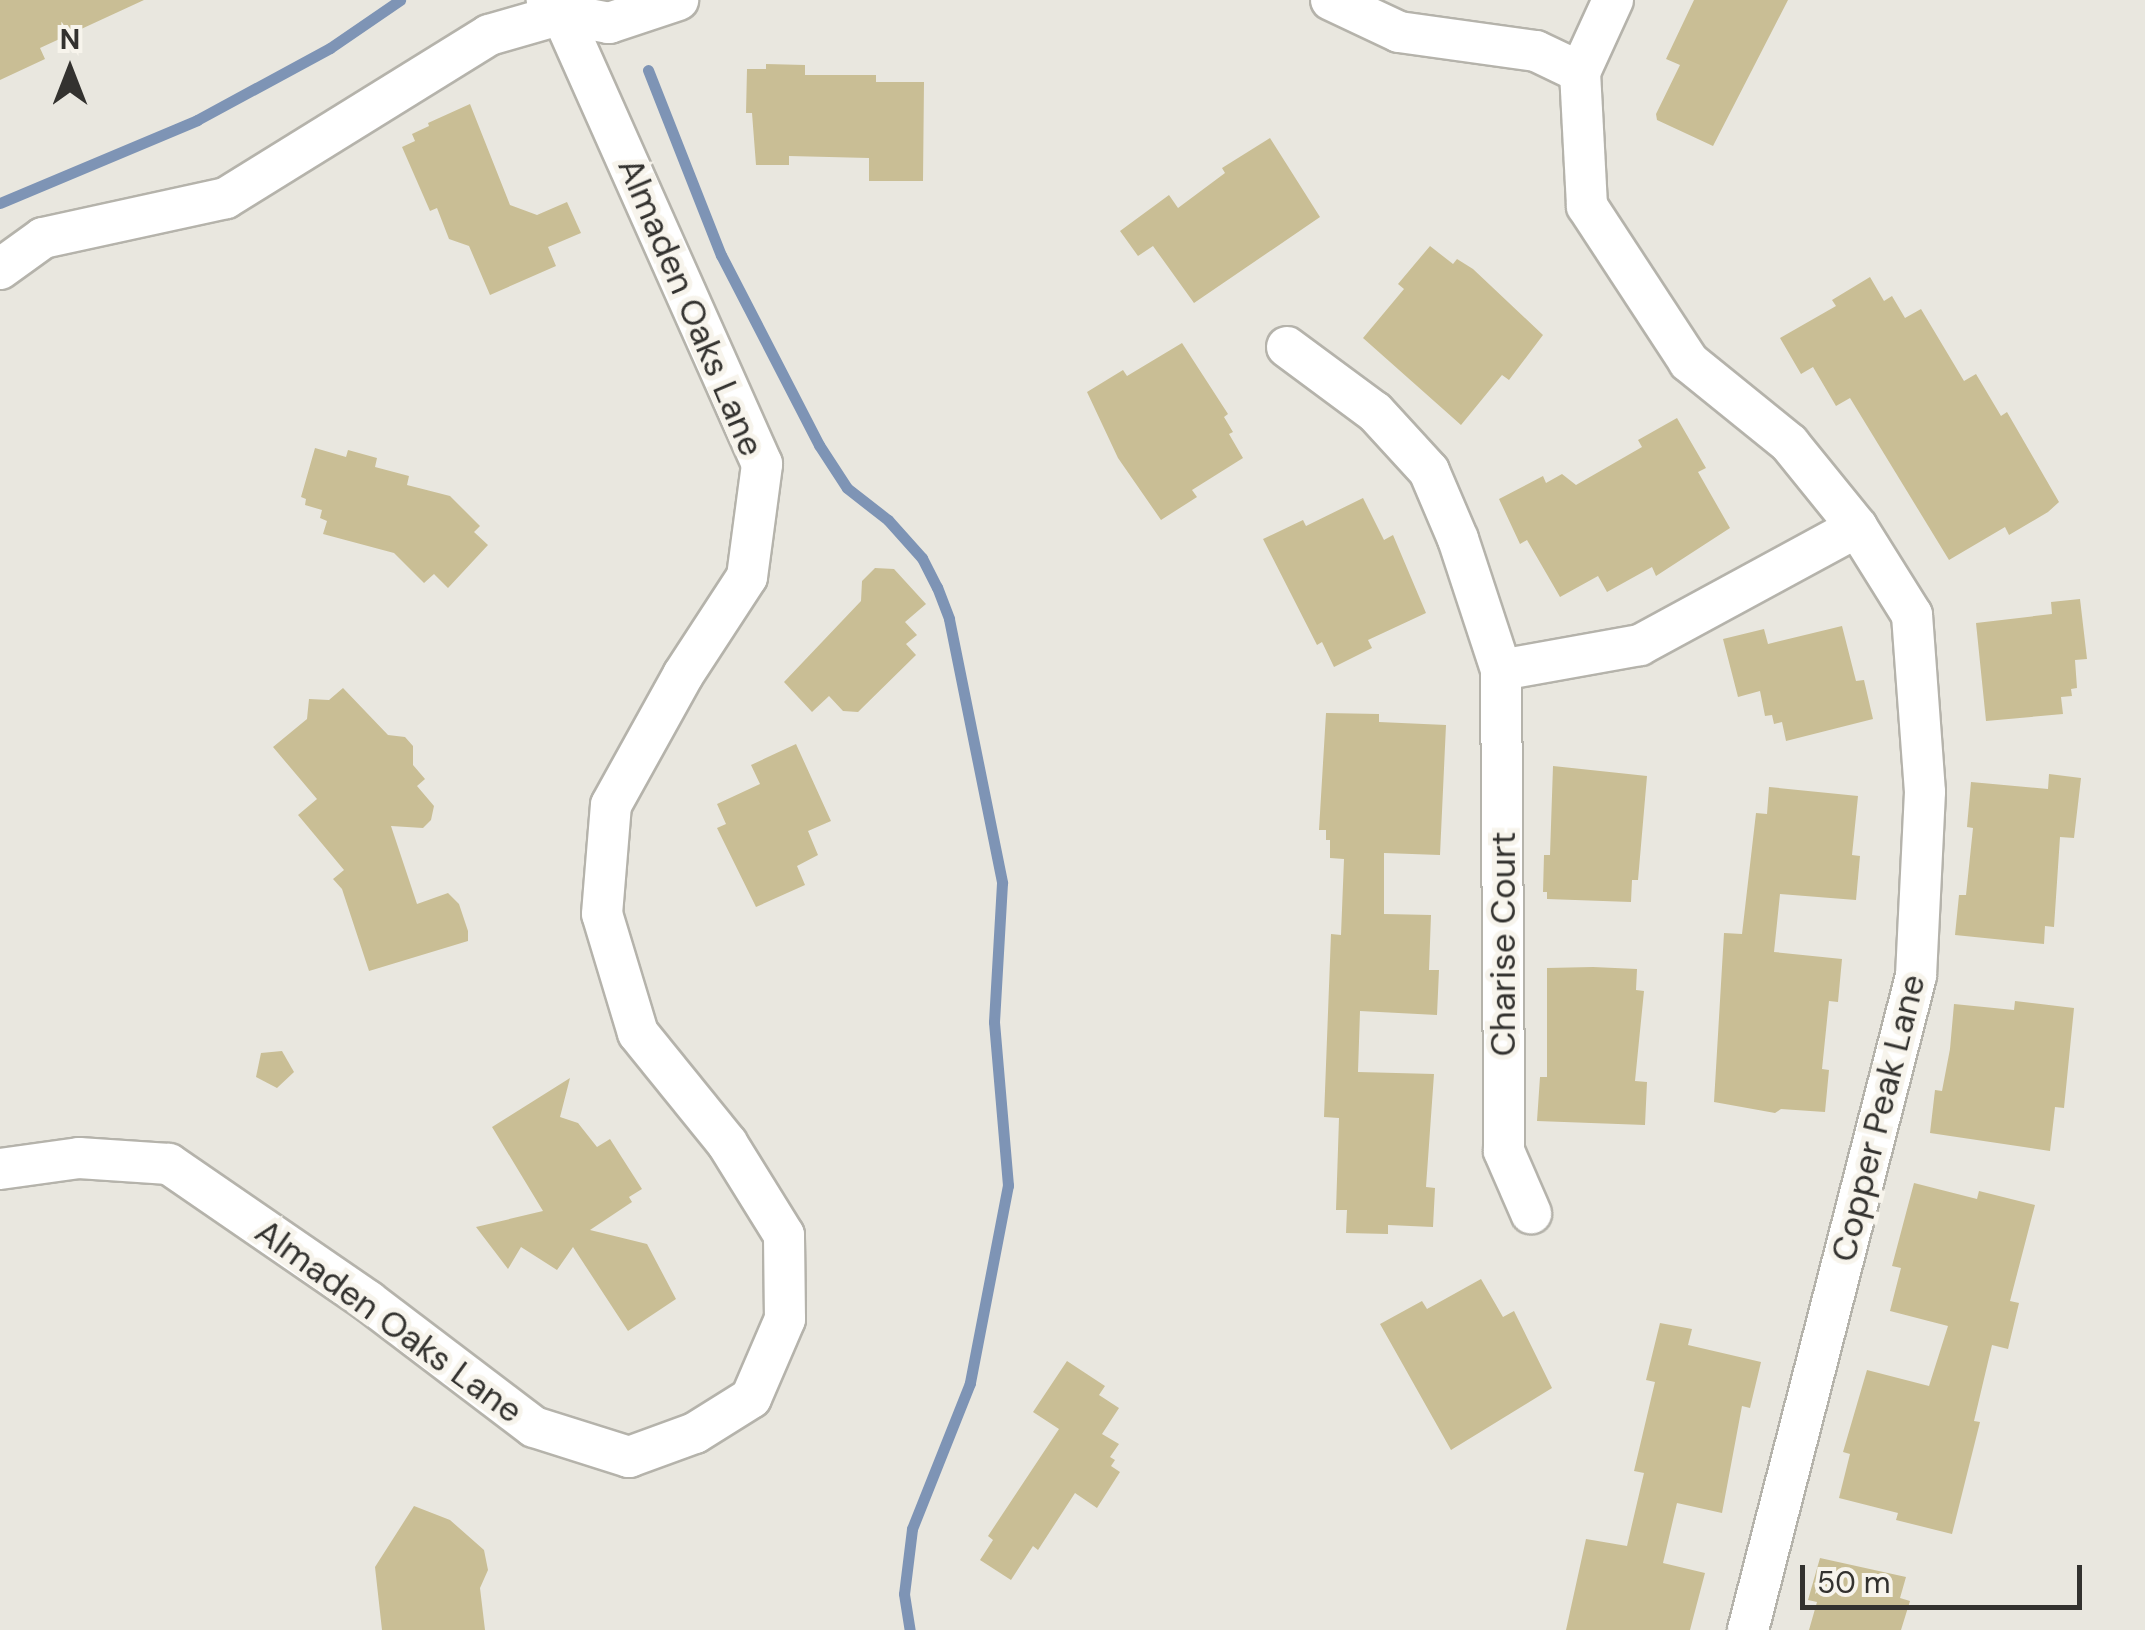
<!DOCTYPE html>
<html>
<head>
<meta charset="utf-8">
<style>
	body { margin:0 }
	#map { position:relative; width:2145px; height:1630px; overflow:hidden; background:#e9e7df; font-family:"DM Sans",sans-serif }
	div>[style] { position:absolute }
	.stream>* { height:11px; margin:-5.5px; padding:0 5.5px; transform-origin:5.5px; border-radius:5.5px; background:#7e94b5 }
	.building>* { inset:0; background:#c9be95 }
	.roads { filter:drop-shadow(2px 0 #b5b3ab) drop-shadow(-2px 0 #b5b3ab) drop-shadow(0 2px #b5b3ab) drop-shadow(0 -2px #b5b3ab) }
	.minor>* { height:40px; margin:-20px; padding:0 20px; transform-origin:20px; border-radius:20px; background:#fff }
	span { translate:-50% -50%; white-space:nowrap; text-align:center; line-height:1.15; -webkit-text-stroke:10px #f7f4ec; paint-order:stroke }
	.street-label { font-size:35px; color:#33322f }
	.north { position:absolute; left:20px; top:20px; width:100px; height:100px; -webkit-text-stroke:8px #f7f4ec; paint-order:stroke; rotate:0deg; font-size:28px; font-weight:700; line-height:40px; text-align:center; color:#33322f }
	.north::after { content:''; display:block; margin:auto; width:35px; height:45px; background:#33322f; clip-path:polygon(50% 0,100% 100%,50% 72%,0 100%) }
	.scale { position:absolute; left:1800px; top:1565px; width:282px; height:45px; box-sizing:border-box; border:5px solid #33322f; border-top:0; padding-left:12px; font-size:30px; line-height:35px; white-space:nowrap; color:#33322f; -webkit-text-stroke:8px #f7f4ec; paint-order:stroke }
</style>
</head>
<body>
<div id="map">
	<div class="stream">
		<i style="left:648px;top:70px;width:199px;rotate:68.5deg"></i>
		<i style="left:721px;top:255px;width:214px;rotate:62.7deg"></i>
		<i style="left:819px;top:445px;width:51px;rotate:56.9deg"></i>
		<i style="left:847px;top:488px;width:52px;rotate:38deg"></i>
		<i style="left:888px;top:520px;width:51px;rotate:48.2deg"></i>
		<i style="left:922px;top:558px;width:33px;rotate:63deg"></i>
		<i style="left:937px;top:587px;width:34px;rotate:69deg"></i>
		<i style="left:949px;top:619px;width:269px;rotate:78.6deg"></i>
		<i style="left:1002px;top:883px;width:139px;rotate:93.3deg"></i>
		<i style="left:994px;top:1022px;width:164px;rotate:85.1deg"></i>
		<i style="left:1008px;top:1185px;width:202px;rotate:100.9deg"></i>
		<i style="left:970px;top:1383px;width:157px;rotate:111.7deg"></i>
		<i style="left:912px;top:1529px;width:65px;rotate:97deg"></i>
		<i style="left:904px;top:1594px;width:36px;rotate:81deg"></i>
		<i style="left:0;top:203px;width:214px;rotate:-22.8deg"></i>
		<i style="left:197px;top:120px;width:151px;rotate:-28.4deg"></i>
		<i style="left:330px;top:48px;width:85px;rotate:-34.4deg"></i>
	</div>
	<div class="building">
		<i style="clip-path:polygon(0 0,144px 0,40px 48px,45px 59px,0 80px)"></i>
		<i style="clip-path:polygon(1694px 0,1788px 0,1713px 146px,1657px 120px,1656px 114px,1680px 65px,1666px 59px)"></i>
		<i style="clip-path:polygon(766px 64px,805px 65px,805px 75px,876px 75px,876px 82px,924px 82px,923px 181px,869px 181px,869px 158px,789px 156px,789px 165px,756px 165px,752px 113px,746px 113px,747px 69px,766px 69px)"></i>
		<i style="clip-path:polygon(470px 104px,510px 205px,537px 215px,567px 202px,581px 233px,548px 247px,556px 266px,490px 295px,469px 246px,449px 239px,437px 208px,430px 211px,402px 147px,415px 141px,412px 134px,429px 126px,428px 123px)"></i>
		<i style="clip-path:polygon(1270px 138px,1320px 217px,1194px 303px,1153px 246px,1138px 256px,1120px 231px,1169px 195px,1178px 208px,1225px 173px,1222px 168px)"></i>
		<i style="clip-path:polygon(1430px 246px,1453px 264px,1457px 259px,1473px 269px,1543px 335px,1509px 380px,1502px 375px,1461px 425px,1363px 338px,1404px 289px,1398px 284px)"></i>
		<i style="clip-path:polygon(1870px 277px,1884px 301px,1892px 296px,1905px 318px,1921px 309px,1964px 381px,1976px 374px,2001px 416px,2007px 412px,2059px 502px,2048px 512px,2009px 535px,2005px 527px,1949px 560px,1850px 398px,1836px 406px,1813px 367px,1801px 374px,1780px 338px,1836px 306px,1832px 300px)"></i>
		<i style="clip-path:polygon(1182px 343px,1228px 414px,1224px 417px,1233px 432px,1229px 434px,1243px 458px,1192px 490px,1197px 497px,1161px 520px,1118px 458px,1087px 392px,1123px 370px,1127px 376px)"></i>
		<i style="clip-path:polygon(1677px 418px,1706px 468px,1698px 472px,1730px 528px,1656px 576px,1652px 567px,1607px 592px,1598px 576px,1560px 597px,1527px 540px,1520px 544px,1499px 499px,1543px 476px,1546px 483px,1562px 474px,1576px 485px,1642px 447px,1638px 440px)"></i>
		<i style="clip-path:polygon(315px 448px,346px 457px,348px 450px,377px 458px,375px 467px,409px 476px,407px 485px,450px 496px,480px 526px,474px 532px,488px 545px,448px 588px,434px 574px,424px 583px,394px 553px,323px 534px,327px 521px,320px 518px,322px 510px,305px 505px,306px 499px,301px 497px)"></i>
		<i style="clip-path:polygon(1363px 498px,1384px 540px,1393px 535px,1426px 613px,1368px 640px,1372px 648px,1334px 667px,1322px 642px,1317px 645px,1263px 539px,1303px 520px,1306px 526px)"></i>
		<i style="clip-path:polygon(875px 568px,894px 569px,926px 604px,905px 622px,917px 635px,906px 644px,916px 655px,858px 712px,843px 711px,829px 696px,812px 712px,784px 682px,861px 601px,862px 581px)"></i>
		<i style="clip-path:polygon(2080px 599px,2087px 659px,2075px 660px,2077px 688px,2071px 689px,2072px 696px,2061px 697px,2063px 714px,1986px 721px,1976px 623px,2052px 614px,2051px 602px)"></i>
		<i style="clip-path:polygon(1842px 626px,1856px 681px,1864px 680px,1873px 719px,1786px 741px,1782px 722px,1774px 724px,1772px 715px,1765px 716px,1760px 691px,1738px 697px,1723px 639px,1764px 629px,1768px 644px)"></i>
		<i style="clip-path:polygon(343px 688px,388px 735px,405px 737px,413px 746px,413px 765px,425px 779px,417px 786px,434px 806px,431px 820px,423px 828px,391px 826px,417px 904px,448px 893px,459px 904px,468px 931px,468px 941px,369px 971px,342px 889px,333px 879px,344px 870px,298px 815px,317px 799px,273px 747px,307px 719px,309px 699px,329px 700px)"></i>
		<i style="clip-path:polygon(1326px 713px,1379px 714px,1379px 722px,1446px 725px,1440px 855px,1384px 853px,1384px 914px,1431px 915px,1429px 970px,1439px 970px,1437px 1015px,1360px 1011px,1358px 1072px,1434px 1074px,1426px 1187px,1435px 1188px,1433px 1227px,1388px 1225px,1388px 1234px,1346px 1233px,1347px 1210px,1336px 1210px,1339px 1118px,1324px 1117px,1331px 934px,1341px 935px,1344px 859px,1330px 858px,1330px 840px,1326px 840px,1326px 830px,1319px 830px)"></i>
		<i style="clip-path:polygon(796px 744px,831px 821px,808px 831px,818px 855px,797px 866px,805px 885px,756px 907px,717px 828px,726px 824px,717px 804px,760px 784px,751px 765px)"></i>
		<i style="clip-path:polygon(1553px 766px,1647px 776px,1638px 880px,1632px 880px,1631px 902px,1547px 899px,1547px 892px,1543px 892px,1544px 855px,1550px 855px)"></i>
		<i style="clip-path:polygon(2049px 774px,2081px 778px,2074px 838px,2060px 837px,2054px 927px,2045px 926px,2044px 944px,1955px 935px,1959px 895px,1966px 895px,1973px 828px,1967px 827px,1971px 782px,2048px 789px)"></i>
		<i style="clip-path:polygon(1769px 787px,1858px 796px,1852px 855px,1860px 856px,1856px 900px,1780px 894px,1774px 952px,1842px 959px,1838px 1002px,1829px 1001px,1822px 1069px,1829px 1070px,1825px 1112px,1781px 1109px,1775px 1113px,1714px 1102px,1724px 933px,1742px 934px,1756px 813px,1767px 814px)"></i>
		<i style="clip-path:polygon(1593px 967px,1637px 969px,1636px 990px,1644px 991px,1635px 1081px,1647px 1082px,1645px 1125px,1537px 1121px,1540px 1077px,1547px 1077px,1547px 968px)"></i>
		<i style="clip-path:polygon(2015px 1001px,2074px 1008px,2064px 1108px,2055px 1107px,2050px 1151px,1930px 1133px,1935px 1090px,1942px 1091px,1950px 1049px,1954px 1004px,2014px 1010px)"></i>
		<i style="clip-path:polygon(282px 1051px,294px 1072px,277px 1088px,256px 1077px,261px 1053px)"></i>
		<i style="clip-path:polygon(570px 1078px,560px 1117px,578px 1123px,597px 1147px,610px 1139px,642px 1189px,629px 1197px,632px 1202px,590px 1230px,647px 1244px,676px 1299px,628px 1331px,573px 1247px,557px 1270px,521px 1247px,508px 1269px,476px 1227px,543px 1211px,492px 1127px)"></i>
		<i style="clip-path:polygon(1914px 1183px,1977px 1199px,1979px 1191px,2035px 1205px,2010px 1301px,2019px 1303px,2008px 1349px,1992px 1345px,1974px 1421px,1980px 1422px,1952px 1534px,1896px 1520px,1898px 1513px,1839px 1498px,1850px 1454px,1843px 1452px,1867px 1370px,1929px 1386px,1948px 1326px,1890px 1311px,1901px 1268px,1892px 1266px)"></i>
		<i style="clip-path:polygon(1481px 1279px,1503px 1317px,1514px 1311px,1552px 1388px,1451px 1450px,1380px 1324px,1422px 1301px,1427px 1309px)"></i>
		<i style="clip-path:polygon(1660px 1323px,1692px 1329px,1688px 1345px,1761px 1362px,1750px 1408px,1742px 1406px,1722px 1513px,1677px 1503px,1663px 1563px,1705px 1573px,1690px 1630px,1566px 1630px,1586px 1539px,1627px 1546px,1644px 1473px,1634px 1471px,1655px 1382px,1646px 1380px)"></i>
		<i style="clip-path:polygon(1067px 1361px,1105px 1386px,1099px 1395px,1119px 1408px,1102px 1434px,1119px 1444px,1110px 1457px,1115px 1460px,1111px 1466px,1120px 1472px,1097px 1508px,1075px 1493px,1038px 1550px,1033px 1546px,1011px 1580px,980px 1560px,993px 1540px,988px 1536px,1059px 1429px,1033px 1412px)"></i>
		<i style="clip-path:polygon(414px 1506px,450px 1520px,484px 1550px,488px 1570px,480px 1588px,485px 1630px,382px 1630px,375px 1567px)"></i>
		<i style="clip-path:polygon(1820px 1558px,1906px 1577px,1900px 1598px,1910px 1601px,1901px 1630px,1809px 1630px,1817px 1602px,1808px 1600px)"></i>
	</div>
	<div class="roads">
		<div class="minor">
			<i style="left:1331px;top:0;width:75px;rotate:25.2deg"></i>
			<i style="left:1399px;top:32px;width:138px;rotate:7.9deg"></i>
			<i style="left:1536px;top:51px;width:49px;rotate:25.5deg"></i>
			<i style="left:1613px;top:0;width:79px;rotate:114.6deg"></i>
			<i style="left:1580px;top:72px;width:134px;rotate:87deg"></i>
			<i style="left:1587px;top:206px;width:186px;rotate:56.8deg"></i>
			<i style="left:1689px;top:362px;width:129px;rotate:39deg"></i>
			<i style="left:1789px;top:443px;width:108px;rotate:51deg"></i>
			<i style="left:1857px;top:527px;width:104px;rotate:58deg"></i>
			<i style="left:1912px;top:615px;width:177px;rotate:85.8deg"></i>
			<i style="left:1925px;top:792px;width:184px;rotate:92.8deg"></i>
			<i style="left:1916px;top:976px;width:675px;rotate:104.41deg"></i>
			<i style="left:0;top:269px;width:53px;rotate:-35.8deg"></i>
			<i style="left:43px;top:238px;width:187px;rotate:-12.3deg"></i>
			<i style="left:226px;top:198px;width:309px;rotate:-31.8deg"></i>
			<i style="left:489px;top:35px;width:76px;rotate:-16deg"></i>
			<i style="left:562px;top:14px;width:48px;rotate:10.8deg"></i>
			<i style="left:609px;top:23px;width:73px;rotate:-18.4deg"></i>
			<i style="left:1287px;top:347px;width:109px;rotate:36.5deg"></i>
			<i style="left:1375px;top:412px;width:80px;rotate:47.5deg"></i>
			<i style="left:1429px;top:471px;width:74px;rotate:66.9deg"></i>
			<i style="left:1458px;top:539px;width:138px;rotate:71.8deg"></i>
			<i style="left:1501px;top:670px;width:481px;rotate:89.6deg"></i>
			<i style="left:1504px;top:1151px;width:68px;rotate:66.5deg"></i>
			<i style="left:1501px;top:670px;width:141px;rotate:-10.2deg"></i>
			<i style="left:1640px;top:645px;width:247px;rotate:-28.5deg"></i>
			<i style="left:0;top:1169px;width:80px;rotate:-7.9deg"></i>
			<i style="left:79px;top:1158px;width:90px;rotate:3.8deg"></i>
			<i style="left:169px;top:1164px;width:242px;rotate:34.5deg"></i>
			<i style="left:368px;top:1301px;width:208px;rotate:37.2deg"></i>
			<i style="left:534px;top:1427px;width:100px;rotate:17.5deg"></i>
			<i style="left:629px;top:1457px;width:70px;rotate:-20deg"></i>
			<i style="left:695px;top:1433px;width:66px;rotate:-32deg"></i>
			<i style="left:751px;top:1398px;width:86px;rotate:-66.7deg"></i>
			<i style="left:785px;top:1319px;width:84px;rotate:-90.7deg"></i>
			<i style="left:784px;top:1235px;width:108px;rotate:-121.8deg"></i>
			<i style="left:727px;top:1143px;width:141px;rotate:-129deg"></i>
			<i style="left:638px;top:1033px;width:124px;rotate:-106.8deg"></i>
			<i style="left:602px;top:914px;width:109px;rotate:-85.3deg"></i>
			<i style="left:611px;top:805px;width:149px;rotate:-61deg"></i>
			<i style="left:683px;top:675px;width:117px;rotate:-56.9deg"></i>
			<i style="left:747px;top:577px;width:114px;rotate:-82.4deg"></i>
			<i style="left:762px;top:464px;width:492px;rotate:-114deg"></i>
			<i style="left:562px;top:14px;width:21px;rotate:-137deg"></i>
		</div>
	</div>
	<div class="street-label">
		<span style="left:691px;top:307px;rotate:67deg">Almaden Oaks Lane</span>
		<span style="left:1503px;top:944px;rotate:-90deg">Charise Court</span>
		<span style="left:1878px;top:1118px;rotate:-76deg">Copper Peak Lane</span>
		<span style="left:389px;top:1321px;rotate:36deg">Almaden Oaks Lane</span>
	</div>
	<div class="north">N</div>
	<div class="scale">50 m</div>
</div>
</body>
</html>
